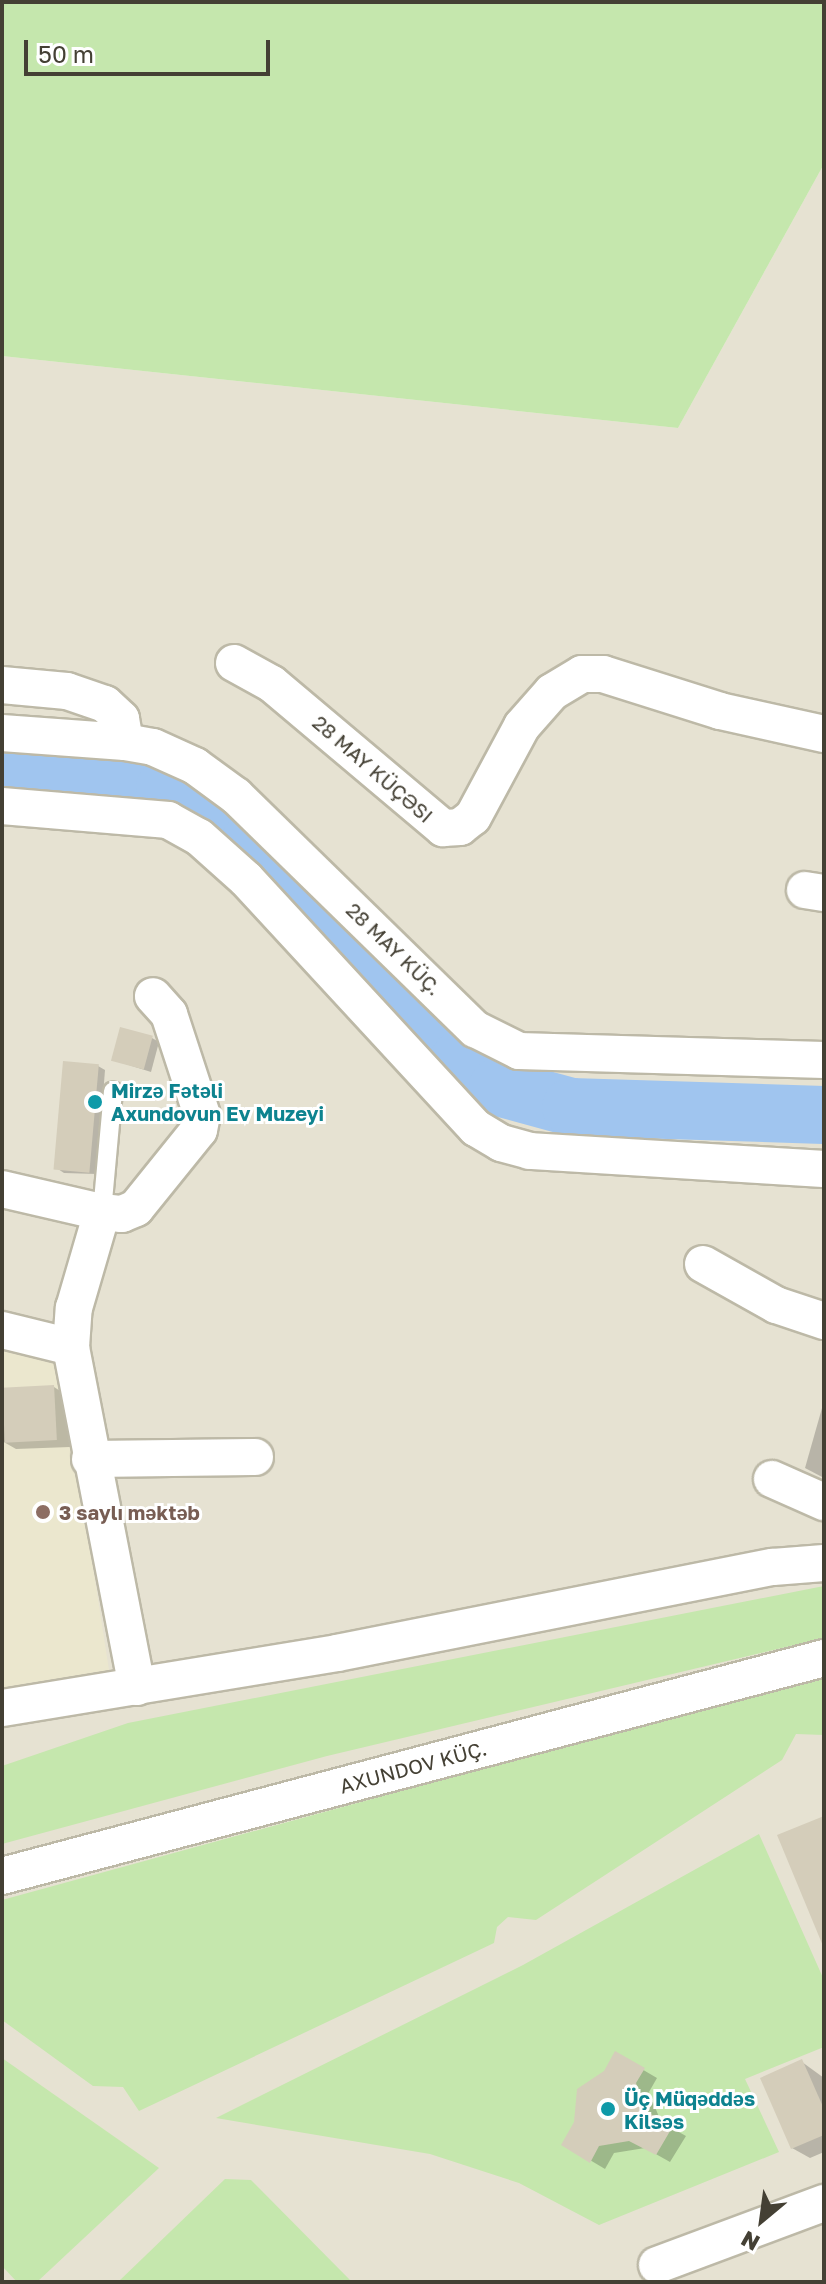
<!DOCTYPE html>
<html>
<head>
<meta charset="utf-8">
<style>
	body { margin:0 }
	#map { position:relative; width:826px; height:2284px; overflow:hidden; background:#f2f0e4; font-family:"Golos Text",sans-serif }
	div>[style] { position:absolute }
	.residential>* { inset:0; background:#e6e2d2 }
	.education>* { inset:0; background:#ebe7ce }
	.green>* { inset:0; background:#c5e7ad }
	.shadow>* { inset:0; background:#0003 }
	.river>* { height:58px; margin:-29px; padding:0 29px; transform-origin:29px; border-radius:29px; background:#a0c5ef }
	.building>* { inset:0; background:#d4cdba; transform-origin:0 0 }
	.roads { filter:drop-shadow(2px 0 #bdb9a7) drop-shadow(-2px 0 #bdb9a7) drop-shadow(0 2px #bdb9a7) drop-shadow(0 -2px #bdb9a7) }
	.lane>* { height:18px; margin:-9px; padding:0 9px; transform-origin:9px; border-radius:9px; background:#fff }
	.street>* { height:36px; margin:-18px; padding:0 18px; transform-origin:18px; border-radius:18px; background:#fff }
	.dots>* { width:22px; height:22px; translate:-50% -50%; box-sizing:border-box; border:4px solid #fff; border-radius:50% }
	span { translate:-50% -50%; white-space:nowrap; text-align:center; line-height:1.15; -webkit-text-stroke:6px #fff; paint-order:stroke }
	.street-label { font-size:20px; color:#444034 }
	.culture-label { font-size:20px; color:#0d838f; font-weight:700 }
	.left { translate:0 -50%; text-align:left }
	.education-label { font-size:20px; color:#785e54; font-weight:700 }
	.frame { position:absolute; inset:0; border:4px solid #444034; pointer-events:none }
	.north { position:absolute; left:722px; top:2180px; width:80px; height:80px; -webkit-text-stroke:6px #fff; paint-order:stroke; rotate:209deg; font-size:22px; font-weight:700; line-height:32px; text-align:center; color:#444034 }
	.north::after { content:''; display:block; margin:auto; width:28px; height:36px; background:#444034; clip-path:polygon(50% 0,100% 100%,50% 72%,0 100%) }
	.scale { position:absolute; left:24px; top:40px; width:246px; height:36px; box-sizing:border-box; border:4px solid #444034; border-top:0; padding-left:10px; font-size:24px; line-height:28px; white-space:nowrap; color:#444034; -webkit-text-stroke:6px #fff; paint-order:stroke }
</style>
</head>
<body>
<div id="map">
	<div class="residential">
		<i style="clip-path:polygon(824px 164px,824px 2282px,2px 2282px,2px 356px,678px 428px)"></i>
	</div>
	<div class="education">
		<i style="clip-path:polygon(2px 1342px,60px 1355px,109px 1670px,2px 1692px)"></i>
	</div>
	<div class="green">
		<i style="clip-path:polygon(2px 2px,824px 2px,824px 164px,678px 428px,2px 356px)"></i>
		<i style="clip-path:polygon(824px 1586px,824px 1638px,327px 1756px,2px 1844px,2px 1766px,128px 1723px)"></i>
		<i style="clip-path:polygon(811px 1679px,824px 1679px,824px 1735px,796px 1734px,782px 1760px,536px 1920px,508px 1917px,497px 1927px,494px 1943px,139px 2111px,123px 2087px,93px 2086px,2px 2020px,2px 1900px)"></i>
		<i style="clip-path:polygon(759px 1834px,824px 1980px,824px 2047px,745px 2079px,779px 2152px,599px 2225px,519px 2183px,430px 2154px,216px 2118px,523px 1965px)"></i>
		<i style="clip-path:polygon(2px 2058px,159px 2168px,37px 2282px,17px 2282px,2px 2266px)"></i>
		<i style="clip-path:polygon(225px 2179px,251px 2180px,352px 2282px,118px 2282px)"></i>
	</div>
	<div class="shadow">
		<i style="clip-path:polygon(152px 1038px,159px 1042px,151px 1072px,113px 1060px)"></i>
		<i style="clip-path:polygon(98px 1066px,105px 1070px,97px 1174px,64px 1173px,58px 1169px)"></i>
		<i style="clip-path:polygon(54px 1387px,68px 1396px,70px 1447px,16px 1449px,2px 1441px,2px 1389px)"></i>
		<i style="clip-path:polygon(824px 1401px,824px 1478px,805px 1468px)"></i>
		<i style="clip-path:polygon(616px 2054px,657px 2078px,649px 2092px,661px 2122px,686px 2136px,670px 2162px,645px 2148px,614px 2153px,605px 2169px,563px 2144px)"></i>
		<i style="clip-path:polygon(802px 2062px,824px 2078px,824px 2152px,810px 2158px,792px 2148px)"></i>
	</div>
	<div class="river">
		<i style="left:2px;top:762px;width:165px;rotate:9.1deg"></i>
		<i style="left:165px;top:788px;width:101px;rotate:32.4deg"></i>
		<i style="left:250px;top:842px;width:302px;rotate:46.2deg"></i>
		<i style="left:459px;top:1060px;width:47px;rotate:34.7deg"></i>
		<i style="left:498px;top:1087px;width:76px;rotate:15.3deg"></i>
		<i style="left:571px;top:1107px;width:253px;rotate:1.8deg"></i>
	</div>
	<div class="building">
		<i style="left:120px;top:1027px;width:34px;height:35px;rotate:15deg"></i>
		<i style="left:63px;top:1061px;width:36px;height:109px;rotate:5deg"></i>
		<i style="left:54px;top:1385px;width:55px;height:52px;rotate:87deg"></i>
		<i style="clip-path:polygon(824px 1816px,824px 1946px,823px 1946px,777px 1835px)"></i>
		<i style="clip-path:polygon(615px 2051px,645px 2068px,636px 2083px,647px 2112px,673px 2126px,656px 2155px,629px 2141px,599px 2146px,590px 2163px,561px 2145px,574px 2122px,577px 2089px,604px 2071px)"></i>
		<i style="clip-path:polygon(802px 2059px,824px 2109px,824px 2135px,791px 2149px,760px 2078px)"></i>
	</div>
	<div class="roads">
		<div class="lane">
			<i style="left:102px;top:1212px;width:121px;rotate:-84.8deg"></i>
		</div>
		<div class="street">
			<i style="left:234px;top:663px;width:43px;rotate:28.9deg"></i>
			<i style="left:272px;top:684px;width:224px;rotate:40.1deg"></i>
			<i style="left:443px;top:828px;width:17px;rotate:-3deg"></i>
			<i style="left:460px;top:827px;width:16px;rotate:-38deg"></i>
			<i style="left:473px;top:817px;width:103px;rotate:-61.7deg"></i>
			<i style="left:522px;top:726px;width:45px;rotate:-48.6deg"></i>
			<i style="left:552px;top:692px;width:35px;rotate:-31deg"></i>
			<i style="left:582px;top:674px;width:21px"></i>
			<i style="left:603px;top:674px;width:123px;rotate:17.5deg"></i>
			<i style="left:720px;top:711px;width:107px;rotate:12.5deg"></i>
			<i style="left:2px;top:685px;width:65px;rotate:5.3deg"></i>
			<i style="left:67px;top:691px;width:40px;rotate:18.9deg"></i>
			<i style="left:105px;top:704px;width:22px;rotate:43deg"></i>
			<i style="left:121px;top:719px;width:23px;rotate:80deg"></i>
			<i style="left:2px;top:733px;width:123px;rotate:4.2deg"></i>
			<i style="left:125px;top:742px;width:28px;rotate:10deg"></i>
			<i style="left:153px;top:747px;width:46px;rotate:24.3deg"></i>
			<i style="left:195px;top:766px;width:51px;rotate:36.2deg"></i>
			<i style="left:236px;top:796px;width:334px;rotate:44.3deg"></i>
			<i style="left:475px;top:1029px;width:49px;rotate:26.6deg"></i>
			<i style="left:519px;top:1051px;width:305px;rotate:1.7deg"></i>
			<i style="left:2px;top:806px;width:167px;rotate:4.8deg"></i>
			<i style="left:168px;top:820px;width:35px;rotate:29deg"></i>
			<i style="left:199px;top:837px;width:63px;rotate:41.8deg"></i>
			<i style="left:246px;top:879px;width:339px;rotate:47.3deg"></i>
			<i style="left:476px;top:1128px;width:29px;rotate:31deg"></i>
			<i style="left:501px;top:1143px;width:30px;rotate:15deg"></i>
			<i style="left:530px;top:1151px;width:295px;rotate:3.5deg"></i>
			<i style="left:805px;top:890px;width:19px;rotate:9deg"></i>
			<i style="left:2px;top:1189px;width:103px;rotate:13deg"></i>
			<i style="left:703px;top:1264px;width:84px;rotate:29.3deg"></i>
			<i style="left:776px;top:1305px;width:51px;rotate:18.4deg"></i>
			<i style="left:2px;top:1330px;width:71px;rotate:13.8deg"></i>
			<i style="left:90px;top:1459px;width:165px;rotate:-0.7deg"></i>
			<i style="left:772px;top:1479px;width:57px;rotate:23.9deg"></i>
			<i style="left:137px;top:1687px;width:346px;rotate:-101deg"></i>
			<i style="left:71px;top:1347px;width:39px;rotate:-86deg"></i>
			<i style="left:74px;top:1308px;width:100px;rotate:-73.7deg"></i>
			<i style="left:102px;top:1212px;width:20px;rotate:6deg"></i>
			<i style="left:122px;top:1214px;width:15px;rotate:-23deg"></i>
			<i style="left:136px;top:1208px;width:100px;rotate:-51.1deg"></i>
			<i style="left:199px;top:1130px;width:15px;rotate:-79deg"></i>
			<i style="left:202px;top:1115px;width:106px;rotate:-108.1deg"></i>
			<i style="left:169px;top:1014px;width:24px;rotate:-132deg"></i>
			<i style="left:2px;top:1708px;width:339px;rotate:-9.3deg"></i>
			<i style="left:337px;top:1653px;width:444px;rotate:-11.2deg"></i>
			<i style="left:773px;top:1567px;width:51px;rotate:-4.5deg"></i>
			<i style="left:2px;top:1876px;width:850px;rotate:-14.85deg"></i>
			<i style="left:657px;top:2265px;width:178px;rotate:-20.4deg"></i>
		</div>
	</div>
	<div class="dots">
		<i style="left:95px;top:1102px;background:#0f9aa8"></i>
		<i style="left:43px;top:1512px;background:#8d6e63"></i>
		<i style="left:608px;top:2109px;background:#0f9aa8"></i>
	</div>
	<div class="street-label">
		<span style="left:373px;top:769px;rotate:41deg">28 MAY KÜÇƏSI</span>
		<span style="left:394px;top:949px;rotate:44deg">28 MAY KÜÇ.</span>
		<span style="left:413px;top:1767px;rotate:-15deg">AXUNDOV KÜÇ.</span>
	</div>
	<div class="culture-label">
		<span class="left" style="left:111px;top:1102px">Mirzə Fətəli<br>Axundovun Ev Muzeyi</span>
		<span class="left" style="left:624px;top:2110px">Üç Müqəddəs<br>Kilsəs</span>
	</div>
	<div class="education-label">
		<span class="left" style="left:59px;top:1512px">3 saylı məktəb</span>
	</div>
	<div class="frame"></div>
	<div class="north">N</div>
	<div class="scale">50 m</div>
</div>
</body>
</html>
